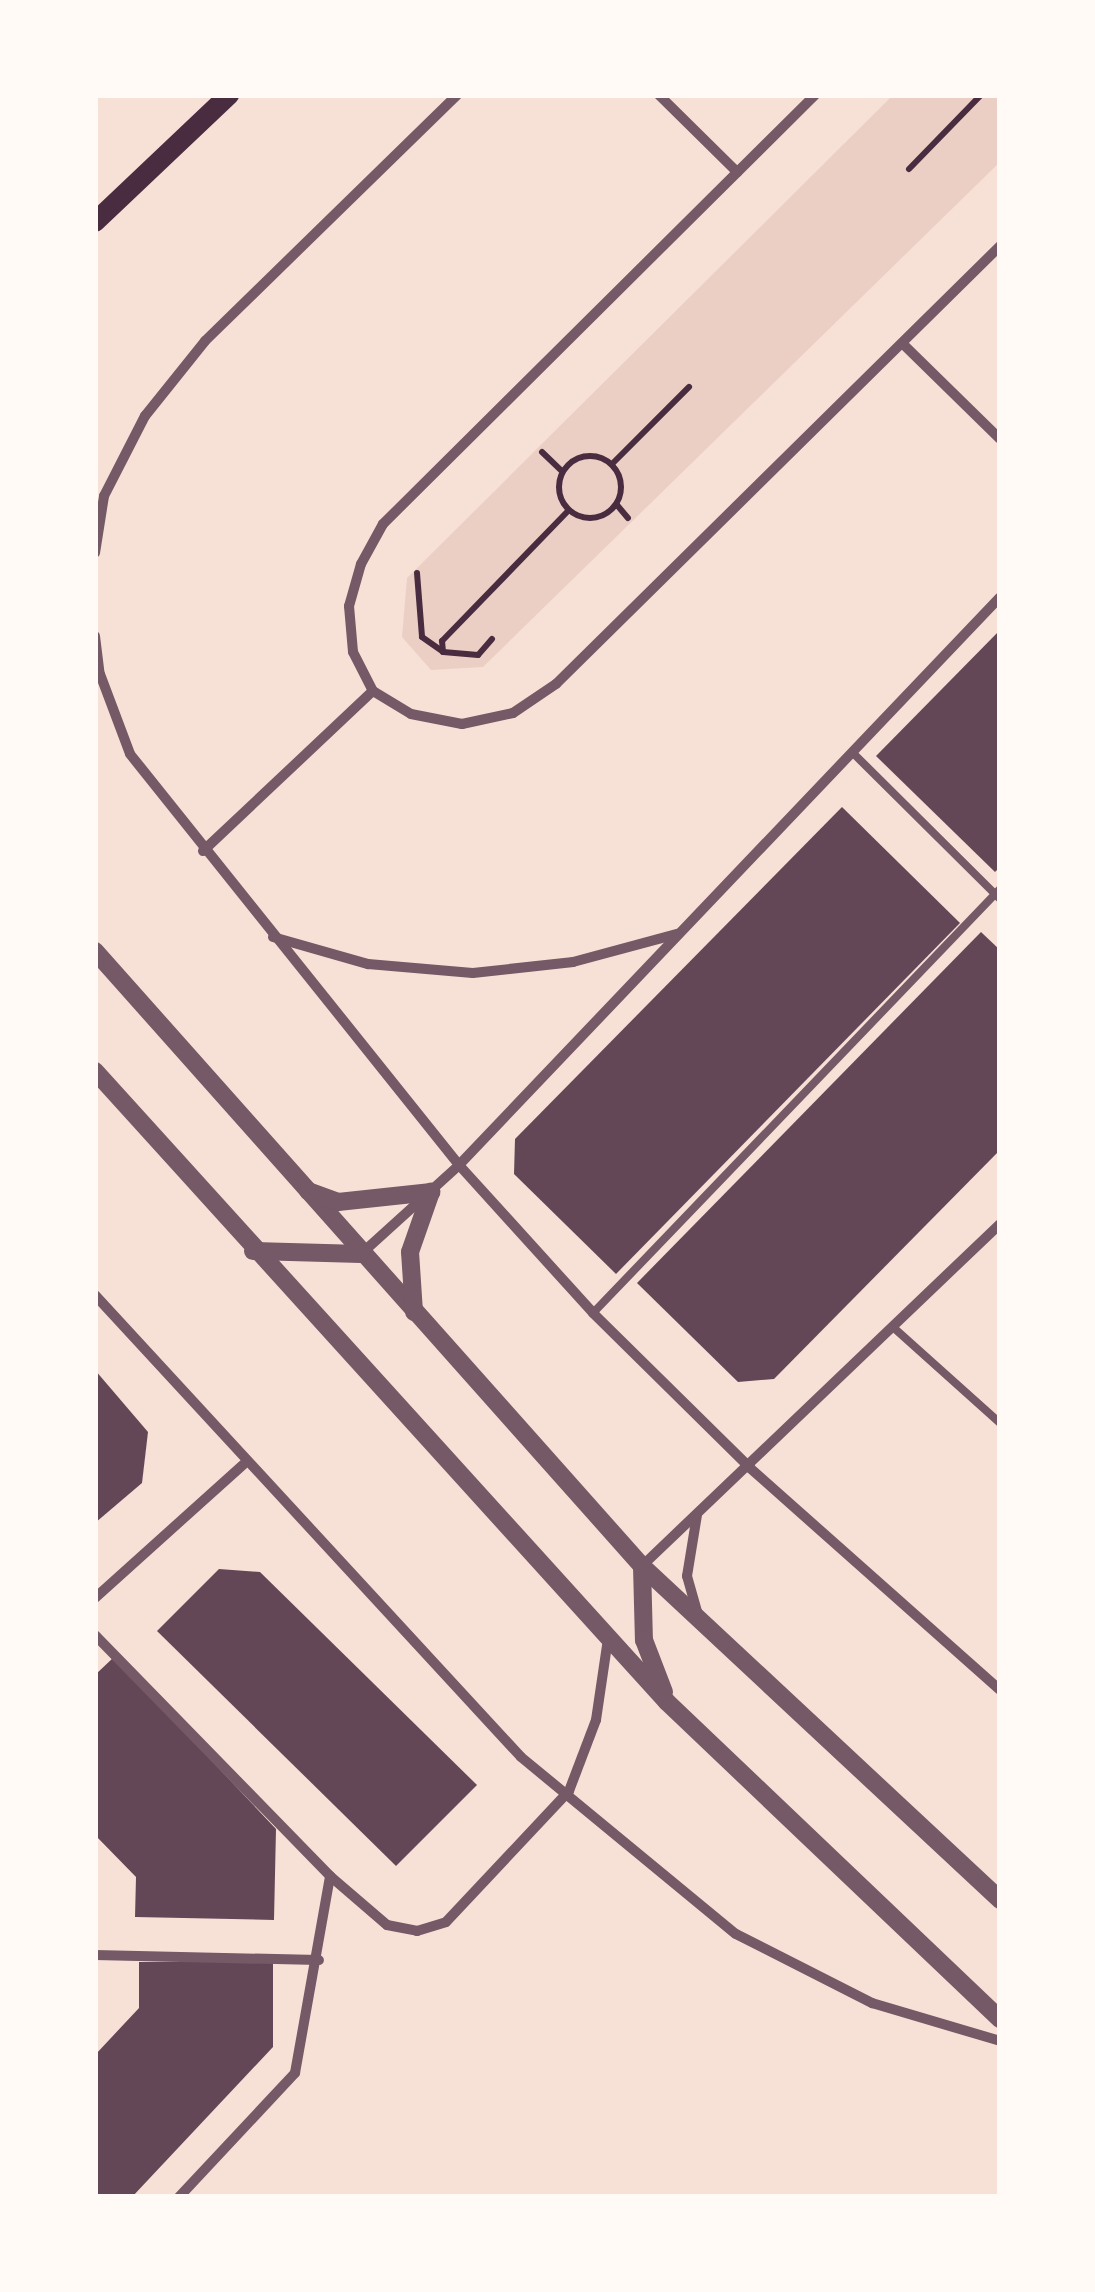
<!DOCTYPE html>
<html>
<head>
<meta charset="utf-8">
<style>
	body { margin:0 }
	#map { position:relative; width:1095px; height:2292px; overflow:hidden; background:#f7e1d7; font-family:Inter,sans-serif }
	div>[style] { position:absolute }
	.green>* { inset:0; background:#ebcfc5 }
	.building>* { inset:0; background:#644757 }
	.path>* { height:6px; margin:-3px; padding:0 3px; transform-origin:3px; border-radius:3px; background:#4a2c40 }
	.path>.ring { margin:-3px; padding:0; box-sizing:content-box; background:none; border:6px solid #4a2c40; border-radius:50% }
	.service>* { height:8px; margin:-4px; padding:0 4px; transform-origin:4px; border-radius:4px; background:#755966 }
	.minor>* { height:10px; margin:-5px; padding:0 5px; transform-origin:5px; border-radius:5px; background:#755966 }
	.tertiary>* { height:18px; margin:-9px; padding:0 9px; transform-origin:9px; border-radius:9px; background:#755966 }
	.secondary>* { height:20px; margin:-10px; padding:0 10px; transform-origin:10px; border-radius:10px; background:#4a2c40 }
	span { translate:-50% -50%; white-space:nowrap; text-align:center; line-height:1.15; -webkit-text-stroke:8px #fffaf5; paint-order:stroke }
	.frame { position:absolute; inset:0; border:98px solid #fffaf5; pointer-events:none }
</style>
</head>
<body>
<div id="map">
	<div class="green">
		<i style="clip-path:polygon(893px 95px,1000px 95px,1000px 162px,483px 667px,431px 670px,402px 637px,407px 578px)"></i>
	</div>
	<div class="building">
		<i style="clip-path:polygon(1000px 630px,1000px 867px,995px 872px,876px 756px)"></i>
		<i style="clip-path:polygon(842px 807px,960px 923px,616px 1274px,514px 1174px,515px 1139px)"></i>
		<i style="clip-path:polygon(981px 932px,1000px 950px,1000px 1150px,774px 1379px,738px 1382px,637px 1283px)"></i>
		<i style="clip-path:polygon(95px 1370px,148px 1432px,142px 1483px,95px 1523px)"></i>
		<i style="clip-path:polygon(219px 1569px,260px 1572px,477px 1785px,396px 1866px,157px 1631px)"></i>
		<i style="clip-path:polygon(114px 1657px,276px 1829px,274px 1920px,135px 1917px,136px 1877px,95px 1835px,95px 1675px)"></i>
		<i style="clip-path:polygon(273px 1961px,273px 2047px,132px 2197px,95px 2197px,95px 2055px,139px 2008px,139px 1962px)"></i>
	</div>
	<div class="path">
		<i style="left:909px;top:169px;width:103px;rotate:-45.8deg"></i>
		<i style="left:542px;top:452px;width:28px;rotate:44deg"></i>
		<i class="ring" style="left:559px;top:456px;width:56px;height:56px"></i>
		<i style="left:612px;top:464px;width:109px;rotate:-45deg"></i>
		<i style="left:617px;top:505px;width:17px;rotate:50deg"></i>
		<i style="left:417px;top:573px;width:64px;rotate:85.5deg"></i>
		<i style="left:422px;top:637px;width:24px;rotate:35deg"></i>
		<i style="left:492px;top:639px;width:21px;rotate:131deg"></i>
		<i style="left:478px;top:655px;width:35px;rotate:-175deg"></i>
		<i style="left:443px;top:652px;width:11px;rotate:-95deg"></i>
		<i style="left:442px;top:641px;width:181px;rotate:-45.9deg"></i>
	</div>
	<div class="service">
		<i style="left:852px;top:752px;width:209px;rotate:44.8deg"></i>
		<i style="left:593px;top:1313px;width:588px;rotate:-46.17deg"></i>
		<i style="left:894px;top:1328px;width:142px;rotate:41.9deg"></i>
	</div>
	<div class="minor">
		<i style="left:659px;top:95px;width:110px;rotate:44.6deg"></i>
		<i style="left:815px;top:95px;width:609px;rotate:135.2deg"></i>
		<i style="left:383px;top:524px;width:46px;rotate:118.8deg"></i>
		<i style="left:361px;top:564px;width:44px;rotate:105.9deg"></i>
		<i style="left:349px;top:606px;width:46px;rotate:85deg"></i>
		<i style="left:353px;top:652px;width:44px;rotate:62.9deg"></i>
		<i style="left:373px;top:691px;width:44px;rotate:31.2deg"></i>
		<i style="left:411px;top:714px;width:52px;rotate:11.1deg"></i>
		<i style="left:462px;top:724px;width:52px;rotate:-12.2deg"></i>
		<i style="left:513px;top:713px;width:52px;rotate:-34deg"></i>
		<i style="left:556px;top:684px;width:624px;rotate:-44.61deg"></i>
		<i style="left:904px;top:345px;width:134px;rotate:44.4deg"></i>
		<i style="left:95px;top:553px;width:58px;rotate:-81deg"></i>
		<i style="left:104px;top:496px;width:90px;rotate:-62.9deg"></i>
		<i style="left:145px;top:416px;width:96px;rotate:-51.3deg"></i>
		<i style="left:205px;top:341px;width:352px;rotate:-44.3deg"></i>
		<i style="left:95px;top:636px;width:38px;rotate:83deg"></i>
		<i style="left:100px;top:674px;width:85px;rotate:69.4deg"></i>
		<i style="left:130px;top:754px;width:526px;rotate:51.32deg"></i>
		<i style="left:459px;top:1165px;width:200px;rotate:47.8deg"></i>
		<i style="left:593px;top:1313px;width:221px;rotate:44.6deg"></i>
		<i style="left:750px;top:1468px;width:334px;rotate:41.6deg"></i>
		<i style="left:203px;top:851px;width:233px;rotate:-43.3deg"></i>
		<i style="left:273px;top:937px;width:99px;rotate:15.9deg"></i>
		<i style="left:368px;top:964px;width:105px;rotate:4.9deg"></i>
		<i style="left:473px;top:973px;width:101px;rotate:-6.3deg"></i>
		<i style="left:573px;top:962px;width:108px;rotate:-15.1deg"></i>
		<i style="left:361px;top:1254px;width:132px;rotate:-42.2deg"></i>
		<i style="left:459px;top:1165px;width:784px;rotate:-46.39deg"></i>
		<i style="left:95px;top:1295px;width:628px;rotate:47.32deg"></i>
		<i style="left:521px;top:1757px;width:278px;rotate:39.5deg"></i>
		<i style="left:736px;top:1934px;width:153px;rotate:26.9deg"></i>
		<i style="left:872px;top:2003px;width:134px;rotate:16.5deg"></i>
		<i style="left:697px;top:1515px;width:62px;rotate:99.3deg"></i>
		<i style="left:687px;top:1576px;width:41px;rotate:74.2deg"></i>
		<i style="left:642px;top:1566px;width:495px;rotate:-43.7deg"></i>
		<i style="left:95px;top:1598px;width:200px;rotate:-42deg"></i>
		<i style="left:95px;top:1635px;width:337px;rotate:45.7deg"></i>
		<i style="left:330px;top:1876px;width:75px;rotate:40.7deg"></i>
		<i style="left:387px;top:1925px;width:31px;rotate:11deg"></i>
		<i style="left:417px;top:1931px;width:30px;rotate:-17deg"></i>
		<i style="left:446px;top:1922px;width:180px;rotate:-46.8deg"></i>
		<i style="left:569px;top:1791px;width:76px;rotate:-69.2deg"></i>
		<i style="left:596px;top:1720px;width:82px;rotate:-81.6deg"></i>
		<i style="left:95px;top:1955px;width:224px;rotate:1.3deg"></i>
		<i style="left:179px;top:2197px;width:170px;rotate:-46.9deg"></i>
		<i style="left:295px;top:2073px;width:200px;rotate:-79.9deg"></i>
	</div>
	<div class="tertiary">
		<i style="left:95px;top:951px;width:823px;rotate:48.35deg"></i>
		<i style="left:642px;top:1566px;width:490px;rotate:43deg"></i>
		<i style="left:95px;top:1071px;width:852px;rotate:47.81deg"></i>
		<i style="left:667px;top:1702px;width:460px;rotate:43.6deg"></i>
		<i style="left:308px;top:1191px;width:32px;rotate:20deg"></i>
		<i style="left:338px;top:1202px;width:94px;rotate:-6.1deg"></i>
		<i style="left:253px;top:1251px;width:108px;rotate:1.6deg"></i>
		<i style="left:414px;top:1312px;width:60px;rotate:-93.8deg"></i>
		<i style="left:410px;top:1252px;width:64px;rotate:-70.7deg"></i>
		<i style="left:642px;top:1566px;width:74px;rotate:88.5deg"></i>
		<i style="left:644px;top:1640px;width:56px;rotate:69deg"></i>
	</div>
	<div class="secondary">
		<i style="left:95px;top:222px;width:185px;rotate:-43.5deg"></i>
	</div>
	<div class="frame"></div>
</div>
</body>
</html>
